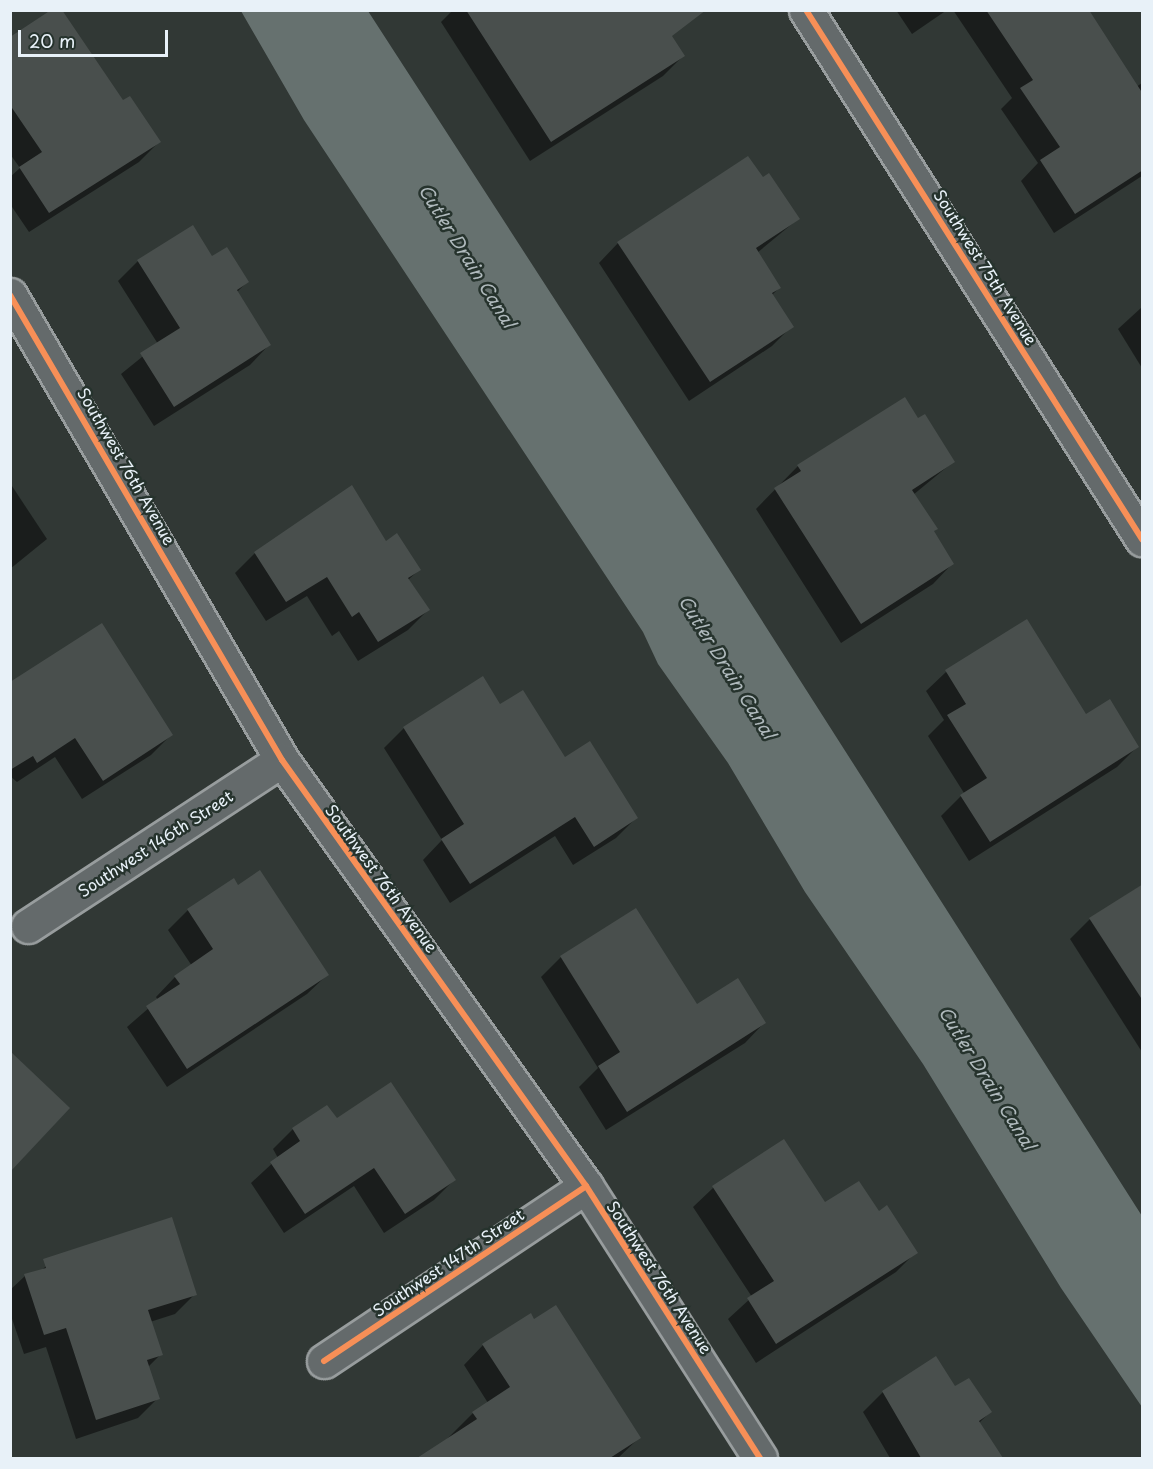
<!DOCTYPE html>
<html>
<head>
<meta charset="utf-8">
<style>
	body { margin:0 }
	#map { position:relative; width:1153px; height:1469px; overflow:hidden; background:#313835; font-family:"Playpen Sans",sans-serif }
	div>[style] { position:absolute }
	.water>* { inset:0; background:#66716f }
	.shadow>* { inset:0; background:#0007 }
	.building>* { inset:0; background:#494f4d }
	.roads { filter:drop-shadow(2px 0 #989d9e) drop-shadow(-2px 0 #989d9e) drop-shadow(0 2px #989d9e) drop-shadow(0 -2px #989d9e) }
	.minor>* { height:33px; margin:-16.5px; padding:0 16.5px; transform-origin:16.5px; border-radius:16.5px; background:#646a6b }
	.cycleway>* { height:6px; margin:-3px; padding:0 3px; transform-origin:3px; border-radius:3px; background:#f78f57 }
	span { translate:-50% -50%; white-space:nowrap; text-align:center; line-height:1.15; -webkit-text-stroke:5px #26332d; paint-order:stroke }
	.street-label { font-size:16px; color:#e8f1f8 }
	.water-label { font-size:18px; color:#b0babd; font-style:italic }
	.frame { position:absolute; inset:0; border:12px solid #e8f1f8; pointer-events:none }
	.scale { position:absolute; left:18px; top:30px; width:150px; height:27px; box-sizing:border-box; border:3px solid #e8f1f8; border-top:0; padding-left:8px; font-size:18px; line-height:21px; white-space:nowrap; color:#e8f1f8; -webkit-text-stroke:4px #26332d; paint-order:stroke }
</style>
</head>
<body>
<div id="map">
	<div class="water">
		<i style="clip-path:polygon(241px 11px,368px 11px,715px 547px,1142px 1216px,1142px 1407px,1061px 1288px,923px 1064px,805px 892px,728px 763px,658px 664px,643px 632px,304px 120px)"></i>
	</div>
	<div class="shadow">
		<i style="clip-path:polygon(453px 10px,604px 10px,671px 37px,683px 56px,663px 76px,530px 161px,441px 22px)"></i>
		<i style="clip-path:polygon(896px 10px,947px 10px,912px 34px)"></i>
		<i style="clip-path:polygon(953px 10px,1087px 10px,1136px 87px,1142px 83px,1142px 176px,1054px 233px,1021px 181px,1038px 163px,1001px 109px,1012px 98px)"></i>
		<i style="clip-path:polygon(10px 39px,122px 102px,159px 142px,139px 162px,29px 232px,10px 204px,10px 177px,20px 168px,10px 154px)"></i>
		<i style="clip-path:polygon(763px 180px,798px 219px,757px 253px,779px 288px,772px 295px,792px 326px,772px 346px,689px 401px,599px 263px,618px 243px)"></i>
		<i style="clip-path:polygon(192px 227px,212px 258px,247px 282px,236px 293px,269px 345px,250px 365px,154px 426px,121px 374px,158px 344px,118px 281px,138px 261px)"></i>
		<i style="clip-path:polygon(1142px 307px,1142px 368px,1118px 329px)"></i>
		<i style="clip-path:polygon(918px 420px,953px 462px,913px 495px,952px 564px,933px 584px,841px 643px,756px 509px,798px 466px)"></i>
		<i style="clip-path:polygon(10px 483px,47px 539px,10px 569px)"></i>
		<i style="clip-path:polygon(386px 543px,419px 570px,408px 580px,428px 610px,408px 630px,358px 661px,339px 631px,332px 636px,307px 596px,266px 621px,235px 573px,255px 553px)"></i>
		<i style="clip-path:polygon(946px 672px,1085px 716px,1137px 747px,1117px 767px,969px 861px,941px 816px,964px 793px,928px 736px,944px 720px,926px 691px)"></i>
		<i style="clip-path:polygon(482px 678px,500px 706px,636px 818px,616px 838px,573px 865px,555px 836px,450px 903px,423px 860px,442px 840px,384px 748px,404px 728px)"></i>
		<i style="clip-path:polygon(10px 684px,171px 735px,151px 755px,82px 799px,55px 757px,17px 782px,10px 776px)"></i>
		<i style="clip-path:polygon(1142px 885px,1142px 1052px,1070px 939px,1090px 919px)"></i>
		<i style="clip-path:polygon(188px 910px,327px 975px,307px 994px,167px 1087px,127px 1027px,158px 1000px,156px 997px,175px 977px,192px 966px,168px 930px)"></i>
		<i style="clip-path:polygon(561px 957px,696px 1006px,764px 1023px,745px 1043px,606px 1130px,579px 1087px,598px 1068px,541px 977px)"></i>
		<i style="clip-path:polygon(336px 1121px,454px 1180px,434px 1200px,384px 1233px,354px 1186px,284px 1233px,251px 1183px,278px 1158px,273px 1149px,293px 1129px)"></i>
		<i style="clip-path:polygon(784px 1141px,824px 1204px,879px 1213px,916px 1252px,896px 1272px,756px 1363px,728px 1319px,752px 1297px,693px 1207px,713px 1188px)"></i>
		<i style="clip-path:polygon(56px 1256px,195px 1294px,175px 1314px,150px 1322px,161px 1354px,148px 1367px,158px 1398px,138px 1418px,76px 1439px,46px 1347px,24px 1354px,10px 1313px,10px 1290px,25px 1276px,41px 1271px)"></i>
		<i style="clip-path:polygon(483px 1345px,639px 1438px,618px 1458px,428px 1458px,473px 1413px,488px 1403px,464px 1365px)"></i>
		<i style="clip-path:polygon(955px 1388px,990px 1412px,978px 1424px,1001px 1458px,890px 1458px,863px 1412px,883px 1392px)"></i>
	</div>
	<div class="building">
		<i style="clip-path:polygon(51px 10px,62px 10px,123px 100px,130px 96px,161px 142px,49px 213px,19px 167px,42px 152px,10px 105px,10px 37px)"></i>
		<i style="clip-path:polygon(466px 10px,706px 10px,672px 36px,685px 56px,551px 142px)"></i>
		<i style="clip-path:polygon(986px 10px,1089px 10px,1143px 94px,1143px 170px,1075px 214px,1040px 160px,1060px 147px,1020px 88px,1033px 80px)"></i>
		<i style="clip-path:polygon(748px 156px,763px 177px,769px 173px,800px 219px,756px 248px,781px 288px,772px 293px,794px 327px,710px 382px,617px 242px)"></i>
		<i style="clip-path:polygon(193px 225px,212px 256px,227px 247px,249px 282px,237px 290px,271px 345px,174px 407px,140px 353px,180px 328px,137px 260px)"></i>
		<i style="clip-path:polygon(905px 397px,918px 418px,925px 414px,955px 462px,912px 490px,938px 529px,934px 531px,954px 564px,861px 624px,774px 488px,801px 471px,797px 465px)"></i>
		<i style="clip-path:polygon(352px 485px,386px 541px,397px 533px,421px 570px,408px 578px,430px 610px,378px 642px,359px 612px,352px 617px,327px 577px,286px 602px,254px 552px)"></i>
		<i style="clip-path:polygon(1027px 619px,1086px 714px,1110px 699px,1139px 747px,990px 842px,960px 795px,987px 778px,947px 715px,966px 704px,945px 670px)"></i>
		<i style="clip-path:polygon(102px 623px,173px 735px,103px 781px,75px 738px,37px 763px,33px 756px,10px 770px,10px 682px)"></i>
		<i style="clip-path:polygon(483px 676px,500px 704px,523px 690px,565px 757px,590px 741px,638px 818px,594px 847px,575px 817px,470px 884px,441px 839px,464px 824px,403px 727px)"></i>
		<i style="clip-path:polygon(260px 870px,329px 975px,187px 1069px,146px 1006px,180px 984px,174px 976px,213px 949px,187px 909px,234px 878px,238px 885px)"></i>
		<i style="clip-path:polygon(1143px 884px,1143px 1001px,1089px 918px)"></i>
		<i style="clip-path:polygon(636px 908px,697px 1004px,738px 978px,766px 1023px,627px 1112px,598px 1066px,620px 1052px,560px 956px)"></i>
		<i style="clip-path:polygon(10px 1051px,70px 1108px,10px 1172px)"></i>
		<i style="clip-path:polygon(391px 1082px,456px 1180px,405px 1214px,374px 1168px,305px 1214px,270px 1162px,300px 1141px,292px 1128px,327px 1105px,337px 1118px)"></i>
		<i style="clip-path:polygon(784px 1139px,825px 1202px,859px 1181px,879px 1211px,887px 1205px,918px 1253px,776px 1344px,747px 1298px,774px 1281px,712px 1186px)"></i>
		<i style="clip-path:polygon(172px 1217px,197px 1295px,148px 1310px,163px 1355px,147px 1360px,160px 1399px,96px 1420px,66px 1328px,44px 1335px,24px 1274px,46px 1268px,43px 1259px)"></i>
		<i style="clip-path:polygon(556px 1305px,641px 1438px,610px 1458px,417px 1458px,477px 1419px,472px 1412px,510px 1387px,482px 1344px,531px 1313px,534px 1319px)"></i>
		<i style="clip-path:polygon(936px 1356px,955px 1386px,969px 1378px,992px 1412px,979px 1421px,1003px 1458px,921px 1458px,882px 1391px)"></i>
	</div>
	<div class="roads">
		<div class="minor">
			<i style="left:806px;top:10px;width:627px;rotate:57.58deg"></i>
			<i style="left:10px;top:295px;width:539px;rotate:59.67deg"></i>
			<i style="left:282px;top:760px;width:523px;rotate:54.49deg"></i>
			<i style="left:586px;top:1186px;width:323px;rotate:57.4deg"></i>
			<i style="left:28px;top:926px;width:303px;rotate:-33.2deg"></i>
			<i style="left:324px;top:1361px;width:315px;rotate:-33.7deg"></i>
		</div>
	</div>
	<div class="cycleway">
		<i style="left:806px;top:10px;width:627px;rotate:57.58deg"></i>
		<i style="left:10px;top:295px;width:539px;rotate:59.67deg"></i>
		<i style="left:282px;top:760px;width:523px;rotate:54.49deg"></i>
		<i style="left:586px;top:1186px;width:323px;rotate:57.4deg"></i>
		<i style="left:324px;top:1361px;width:315px;rotate:-33.7deg"></i>
	</div>
	<div class="street-label">
		<span style="left:986px;top:267px;rotate:58deg">Southwest 75th Avenue</span>
		<span style="left:127px;top:466px;rotate:60deg">Southwest 76th Avenue</span>
		<span style="left:155px;top:843px;rotate:-33deg">Southwest 146th Street</span>
		<span style="left:382px;top:878px;rotate:54deg">Southwest 76th Avenue</span>
		<span style="left:448px;top:1262px;rotate:-34deg">Southwest 147th Street</span>
		<span style="left:660px;top:1277px;rotate:57deg">Southwest 76th Avenue</span>
	</div>
	<div class="water-label">
		<span style="left:467px;top:256px;rotate:58deg">Cutler Drain Canal</span>
		<span style="left:727px;top:667px;rotate:58deg">Cutler Drain Canal</span>
		<span style="left:987px;top:1078px;rotate:58deg">Cutler Drain Canal</span>
	</div>
	<div class="frame"></div>
	<div class="scale">20 m</div>
</div>
</body>
</html>
